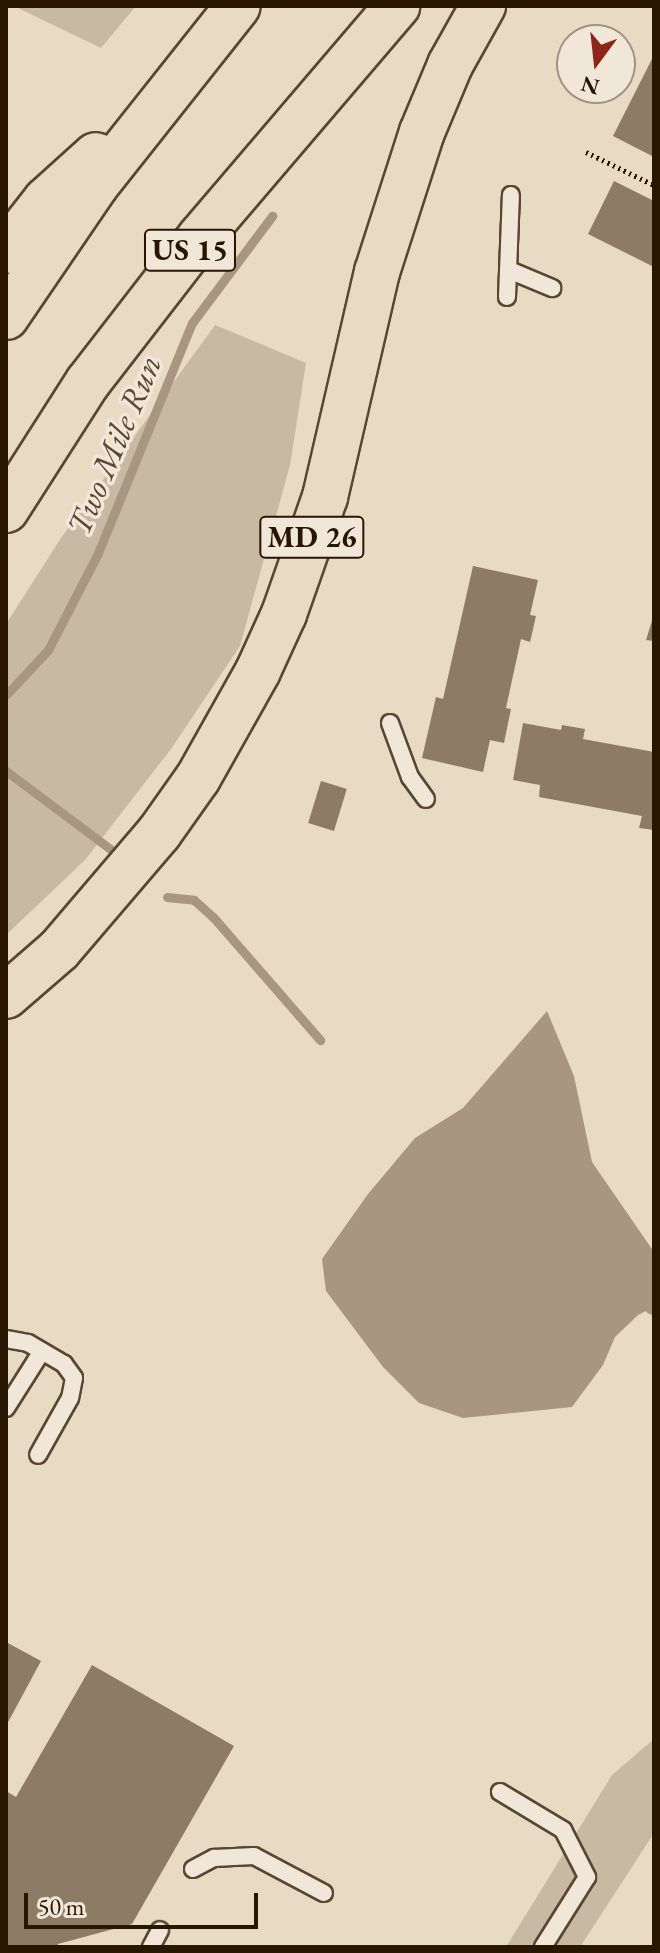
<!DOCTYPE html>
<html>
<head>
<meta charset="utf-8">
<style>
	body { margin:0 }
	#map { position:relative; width:660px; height:1953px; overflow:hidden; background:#e9dac3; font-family:"EB Garamond",serif }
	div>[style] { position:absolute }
	.green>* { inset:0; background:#c8b9a2 }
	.water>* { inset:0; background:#a79781 }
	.stream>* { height:9px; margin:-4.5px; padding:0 4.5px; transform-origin:4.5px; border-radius:4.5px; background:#a79781 }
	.building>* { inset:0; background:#8c7c65; transform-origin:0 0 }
	.path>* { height:5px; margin-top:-2.5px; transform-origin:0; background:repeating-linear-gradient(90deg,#271600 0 2px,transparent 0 6px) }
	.roads { filter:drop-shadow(2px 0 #584731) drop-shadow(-2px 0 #584731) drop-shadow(0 2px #584731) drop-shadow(0 -2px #584731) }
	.service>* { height:16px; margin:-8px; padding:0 8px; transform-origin:8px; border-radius:8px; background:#f1e7d8 }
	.motorway>* { height:44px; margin:-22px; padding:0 22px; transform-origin:22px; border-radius:22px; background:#e9dac3 }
	span { translate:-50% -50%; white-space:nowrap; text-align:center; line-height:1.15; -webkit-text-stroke:7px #f1e7d8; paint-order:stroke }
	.shield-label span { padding:2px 6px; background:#f1e7d8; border:2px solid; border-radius:6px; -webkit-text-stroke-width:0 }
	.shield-label { font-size:30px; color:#271600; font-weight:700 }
	.water-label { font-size:34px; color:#5a4a34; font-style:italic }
	.frame { position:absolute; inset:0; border:8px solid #271600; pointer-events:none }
	.north { position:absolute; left:556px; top:24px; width:80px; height:80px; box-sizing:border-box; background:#f1e7d8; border:2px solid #a09382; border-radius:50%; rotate:195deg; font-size:22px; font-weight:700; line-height:32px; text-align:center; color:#271600 }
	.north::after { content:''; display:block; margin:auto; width:28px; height:36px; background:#8f2418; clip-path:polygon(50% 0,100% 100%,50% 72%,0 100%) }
	.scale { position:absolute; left:24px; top:1893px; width:234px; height:36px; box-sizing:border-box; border:4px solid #271600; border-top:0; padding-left:10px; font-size:24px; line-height:28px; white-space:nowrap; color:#271600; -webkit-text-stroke:6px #f1e7d8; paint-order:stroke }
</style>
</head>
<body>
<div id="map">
	<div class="green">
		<i style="clip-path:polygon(14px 6px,136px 6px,101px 48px)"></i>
		<i style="clip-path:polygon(215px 325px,306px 363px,290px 465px,240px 646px,171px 749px,85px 860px,6px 935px,6px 624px,61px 538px)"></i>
		<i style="clip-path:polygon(654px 1739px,654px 1833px,580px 1947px,506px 1947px,612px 1775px)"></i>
	</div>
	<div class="water">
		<i style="clip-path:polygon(547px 1011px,574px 1076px,592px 1162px,654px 1252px,654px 1307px,638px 1315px,615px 1337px,603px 1365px,572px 1407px,463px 1418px,419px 1403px,383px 1367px,326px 1291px,322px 1259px,368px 1194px,415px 1138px,463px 1108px)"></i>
	</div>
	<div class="stream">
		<i style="left:6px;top:695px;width:62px;rotate:-47deg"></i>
		<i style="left:48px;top:650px;width:109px;rotate:-62.7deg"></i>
		<i style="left:98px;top:553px;width:248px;rotate:-67.8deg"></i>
		<i style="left:192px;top:323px;width:134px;rotate:-53.2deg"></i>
		<i style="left:6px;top:771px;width:134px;rotate:36.8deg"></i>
		<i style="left:167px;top:897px;width:27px;rotate:6deg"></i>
		<i style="left:194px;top:900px;width:27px;rotate:42deg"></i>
		<i style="left:214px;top:918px;width:162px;rotate:49deg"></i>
		<i style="left:650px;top:1309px;width:4px;rotate:27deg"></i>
	</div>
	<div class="building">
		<i style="clip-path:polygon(654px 55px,654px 157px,613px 136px)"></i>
		<i style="clip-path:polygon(614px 181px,654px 201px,654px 267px,588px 234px)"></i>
		<i style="clip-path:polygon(473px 566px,538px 580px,530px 615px,536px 616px,530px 642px,521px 639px,506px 708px,511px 709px,504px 743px,490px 740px,483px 772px,422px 758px,436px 697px,443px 699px)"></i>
		<i style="clip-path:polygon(654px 614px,654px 641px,646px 640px)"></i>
		<i style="clip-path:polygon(523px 723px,561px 730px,562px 725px,585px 729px,583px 739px,654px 752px,654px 830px,639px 828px,642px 816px,539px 797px,540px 785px,513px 780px)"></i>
		<i style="left:321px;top:781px;width:27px;height:44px;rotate:17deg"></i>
		<i style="clip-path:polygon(6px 1642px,41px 1661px,6px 1726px)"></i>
		<i style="clip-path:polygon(92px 1665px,234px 1746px,132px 1924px,58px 1944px,58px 1947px,6px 1947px,6px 1791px,16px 1797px)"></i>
	</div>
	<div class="path">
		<i style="left:586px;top:152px;width:76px;rotate:25.9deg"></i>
	</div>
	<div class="roads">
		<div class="service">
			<i style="left:509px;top:270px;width:47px;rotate:22.7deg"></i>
			<i style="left:507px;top:297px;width:102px;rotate:-87.8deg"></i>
			<i style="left:390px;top:723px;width:58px;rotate:69.7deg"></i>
			<i style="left:410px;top:777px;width:27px;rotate:54deg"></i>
			<i style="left:6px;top:1339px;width:22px;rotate:10deg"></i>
			<i style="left:28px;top:1343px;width:42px;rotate:30.3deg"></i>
			<i style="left:64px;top:1364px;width:17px;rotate:54deg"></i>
			<i style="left:74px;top:1378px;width:20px;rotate:101deg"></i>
			<i style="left:70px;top:1398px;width:65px;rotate:119.3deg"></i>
			<i style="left:6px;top:1408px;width:67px;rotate:-57.7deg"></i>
			<i style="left:500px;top:1792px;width:74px;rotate:31.1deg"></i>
			<i style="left:563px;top:1830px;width:53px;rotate:62.9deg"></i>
			<i style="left:587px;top:1877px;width:83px;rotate:122.2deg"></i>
			<i style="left:193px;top:1869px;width:24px;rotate:-28deg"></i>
			<i style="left:214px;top:1858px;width:40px;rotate:-2.9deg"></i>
			<i style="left:254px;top:1856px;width:79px;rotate:27.9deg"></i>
			<i style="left:151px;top:1947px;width:19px;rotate:-62deg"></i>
		</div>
		<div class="motorway">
			<i style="left:6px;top:251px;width:65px;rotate:-51.9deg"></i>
			<i style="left:46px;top:200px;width:67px;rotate:-42deg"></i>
			<i style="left:6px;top:317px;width:160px;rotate:-55.7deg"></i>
			<i style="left:96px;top:185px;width:228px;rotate:-51.6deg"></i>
			<i style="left:6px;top:510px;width:152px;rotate:-57.4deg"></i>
			<i style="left:88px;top:382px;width:183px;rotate:-52.3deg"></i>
			<i style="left:200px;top:237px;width:304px;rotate:-49.5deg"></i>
			<i style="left:6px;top:996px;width:70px;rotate:-41deg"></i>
			<i style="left:59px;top:950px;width:154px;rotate:-49.5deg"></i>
			<i style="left:159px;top:833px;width:67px;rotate:-54.7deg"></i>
			<i style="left:198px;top:778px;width:123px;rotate:-60.7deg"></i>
			<i style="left:258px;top:671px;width:63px;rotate:-65.5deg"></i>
			<i style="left:284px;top:614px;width:124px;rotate:-70.7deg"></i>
			<i style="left:325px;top:497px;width:231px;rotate:-77deg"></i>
			<i style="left:377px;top:272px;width:147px;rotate:-72.2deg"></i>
			<i style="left:422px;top:132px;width:73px;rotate:-67.3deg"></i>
			<i style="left:450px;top:65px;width:68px;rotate:-60.8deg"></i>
		</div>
	</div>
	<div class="shield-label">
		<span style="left:190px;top:250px">US 15</span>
		<span style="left:312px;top:537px">MD 26</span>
	</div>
	<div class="water-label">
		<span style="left:114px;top:445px;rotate:-67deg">Two Mile Run</span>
	</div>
	<div class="frame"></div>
	<div class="north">N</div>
	<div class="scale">50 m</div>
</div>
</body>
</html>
